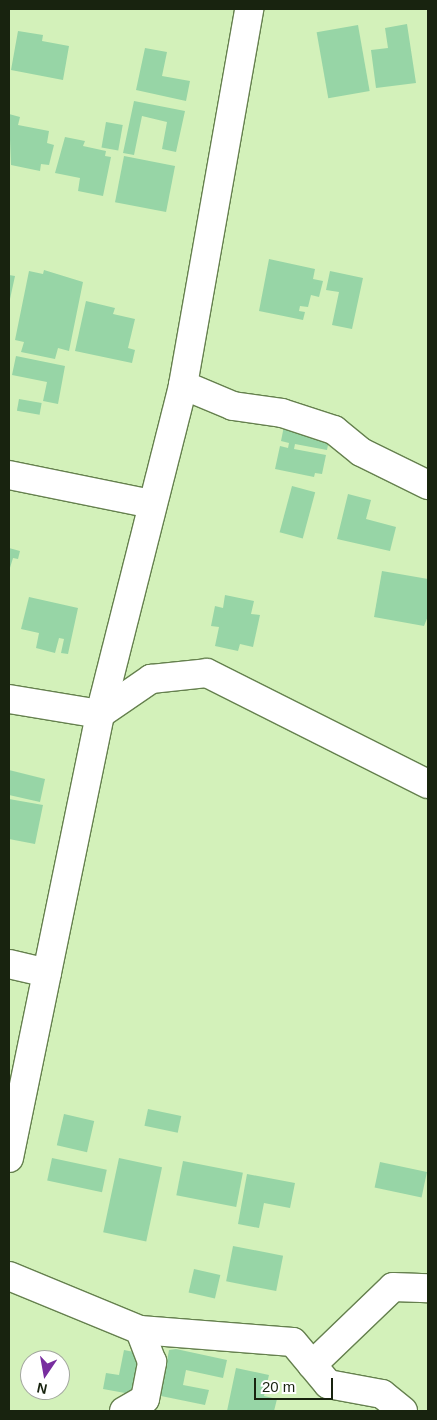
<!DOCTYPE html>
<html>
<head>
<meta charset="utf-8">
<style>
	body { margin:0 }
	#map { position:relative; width:437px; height:1420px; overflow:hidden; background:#d3f1ba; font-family:Helvetica,sans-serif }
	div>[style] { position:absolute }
	.building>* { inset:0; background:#97d5a6; transform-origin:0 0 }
	.roads { filter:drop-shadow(1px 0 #65804e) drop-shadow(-1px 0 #65804e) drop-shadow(0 1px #65804e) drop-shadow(0 -1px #65804e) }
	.minor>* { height:28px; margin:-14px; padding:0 14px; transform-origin:14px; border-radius:14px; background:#fff }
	span { translate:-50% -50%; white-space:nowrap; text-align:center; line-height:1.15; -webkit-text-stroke:5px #fff; paint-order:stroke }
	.frame { position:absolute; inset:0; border:10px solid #18230f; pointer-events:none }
	.north { position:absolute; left:20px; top:1350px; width:50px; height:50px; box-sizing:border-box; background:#fff; border:1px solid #a3a79f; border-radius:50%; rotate:192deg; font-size:14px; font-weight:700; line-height:20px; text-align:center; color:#18230f }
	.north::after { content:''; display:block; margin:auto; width:18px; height:22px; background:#782d9f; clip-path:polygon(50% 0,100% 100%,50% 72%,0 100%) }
	.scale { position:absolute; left:254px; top:1378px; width:79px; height:22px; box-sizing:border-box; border:2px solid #18230f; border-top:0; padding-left:6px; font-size:15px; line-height:18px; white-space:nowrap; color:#18230f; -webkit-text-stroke:4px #fff; paint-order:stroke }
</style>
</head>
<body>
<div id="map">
	<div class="building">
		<i style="clip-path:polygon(407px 24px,416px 83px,376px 88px,371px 50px,388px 48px,385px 28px)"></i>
		<i style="left:358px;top:25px;width:67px;height:42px;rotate:80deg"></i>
		<i style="clip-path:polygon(18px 31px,43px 35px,42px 41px,69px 46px,63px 80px,11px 70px)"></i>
		<i style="clip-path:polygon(145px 48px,167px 52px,162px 76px,190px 81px,186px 101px,136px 90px)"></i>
		<i style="clip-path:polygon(134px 101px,185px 111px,176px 152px,162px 149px,167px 122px,142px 116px,134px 155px,123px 153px)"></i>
		<i style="clip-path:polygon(9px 114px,20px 117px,18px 125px,49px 131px,47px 143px,54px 145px,49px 165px,41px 164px,40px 171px,11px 165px)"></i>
		<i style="left:106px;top:122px;width:17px;height:26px;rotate:10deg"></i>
		<i style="clip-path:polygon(65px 137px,85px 141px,83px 146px,106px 151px,105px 156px,111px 157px,103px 196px,78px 191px,80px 178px,55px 173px)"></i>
		<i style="left:124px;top:156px;width:52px;height:47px;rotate:11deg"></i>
		<i style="clip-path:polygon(269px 259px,315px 269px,313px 279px,323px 281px,319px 297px,311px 295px,308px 307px,300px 306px,299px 311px,305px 312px,303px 320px,259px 311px)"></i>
		<i style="clip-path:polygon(44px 270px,83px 282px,69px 351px,58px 348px,55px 359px,21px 352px,24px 342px,15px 340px,29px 271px,43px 274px)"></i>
		<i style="clip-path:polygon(330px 271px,363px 278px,352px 329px,332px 325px,339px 292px,326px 290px)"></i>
		<i style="clip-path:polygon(9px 275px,15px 276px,10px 299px,9px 298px)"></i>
		<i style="clip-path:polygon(86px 301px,115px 308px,113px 314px,135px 319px,128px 348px,135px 350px,132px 363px,75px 351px)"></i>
		<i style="clip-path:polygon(16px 356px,65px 366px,58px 404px,43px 401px,47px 382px,12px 375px)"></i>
		<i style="left:19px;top:399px;width:23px;height:12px;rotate:10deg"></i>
		<i style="clip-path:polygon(284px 426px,330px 435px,327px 450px,295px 444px,294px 449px,326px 455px,322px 474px,315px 473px,314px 477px,275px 469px,280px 446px,288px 448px,289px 443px,281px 441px)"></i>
		<i style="left:292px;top:486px;width:24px;height:48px;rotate:15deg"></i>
		<i style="clip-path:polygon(348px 494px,371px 500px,366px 519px,396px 527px,390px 551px,337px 539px)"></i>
		<i style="clip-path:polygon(9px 548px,20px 551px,18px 559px,13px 558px,9px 571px)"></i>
		<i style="clip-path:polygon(382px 571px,428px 579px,428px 616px,424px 626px,374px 617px)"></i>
		<i style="clip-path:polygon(225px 595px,254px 601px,251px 614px,260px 615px,253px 647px,240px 644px,238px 651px,215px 646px,219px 627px,211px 626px,215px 606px,223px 608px)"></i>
		<i style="clip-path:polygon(29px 597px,78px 608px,68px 654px,61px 653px,64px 639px,59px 638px,55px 653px,36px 648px,39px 633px,21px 629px)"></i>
		<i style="clip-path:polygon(9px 770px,45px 779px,40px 802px,9px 795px)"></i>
		<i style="clip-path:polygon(9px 799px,43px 805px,35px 844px,9px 839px)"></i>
		<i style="left:148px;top:1109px;width:34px;height:17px;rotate:12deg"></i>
		<i style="left:64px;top:1114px;width:31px;height:32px;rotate:13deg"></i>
		<i style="left:52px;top:1158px;width:56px;height:23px;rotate:12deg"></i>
		<i style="left:119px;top:1158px;width:44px;height:76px;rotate:12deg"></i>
		<i style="left:183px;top:1161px;width:61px;height:35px;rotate:11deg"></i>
		<i style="left:380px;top:1162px;width:48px;height:26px;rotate:12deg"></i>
		<i style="clip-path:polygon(247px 1174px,295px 1183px,290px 1208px,264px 1203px,259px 1228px,238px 1224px)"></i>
		<i style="left:233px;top:1246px;width:51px;height:36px;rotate:11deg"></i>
		<i style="left:194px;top:1269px;width:27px;height:24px;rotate:13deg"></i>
		<i style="clip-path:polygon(176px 1349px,227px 1360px,223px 1378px,186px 1370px,183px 1385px,209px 1390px,205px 1405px,161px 1396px,169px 1350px)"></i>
		<i style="clip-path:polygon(124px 1350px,144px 1354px,136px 1395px,103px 1389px,106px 1373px,119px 1375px)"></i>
		<i style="clip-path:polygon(236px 1368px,269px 1375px,264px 1396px,277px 1399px,274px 1411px,227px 1411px)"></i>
	</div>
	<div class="roads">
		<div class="minor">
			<i style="left:183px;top:385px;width:54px;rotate:22.8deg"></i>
			<i style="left:233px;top:406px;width:49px;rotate:8.1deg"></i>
			<i style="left:282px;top:413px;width:55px;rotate:18.1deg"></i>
			<i style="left:334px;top:430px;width:35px;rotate:39deg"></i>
			<i style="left:361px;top:452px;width:75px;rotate:26.2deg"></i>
			<i style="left:9px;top:475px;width:146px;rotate:11.5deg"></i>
			<i style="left:9px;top:699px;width:92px;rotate:9.4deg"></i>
			<i style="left:100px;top:714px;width:62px;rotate:-34.5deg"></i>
			<i style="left:151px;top:679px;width:56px;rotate:-6.1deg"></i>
			<i style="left:207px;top:673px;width:247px;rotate:26.7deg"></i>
			<i style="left:9px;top:964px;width:39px;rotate:13deg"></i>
			<i style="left:9px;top:1158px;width:453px;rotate:-78.4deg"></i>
			<i style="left:100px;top:714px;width:339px;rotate:-75.8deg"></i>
			<i style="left:183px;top:385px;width:382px;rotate:-80deg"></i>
			<i style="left:9px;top:1276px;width:142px;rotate:22.4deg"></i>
			<i style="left:140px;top:1330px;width:153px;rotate:4.5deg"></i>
			<i style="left:293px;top:1342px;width:55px;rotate:50.2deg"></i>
			<i style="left:328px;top:1384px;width:55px;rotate:10.5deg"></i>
			<i style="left:382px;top:1394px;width:27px;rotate:39deg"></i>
			<i style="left:312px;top:1365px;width:112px;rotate:-43.9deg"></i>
			<i style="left:393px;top:1287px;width:35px;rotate:2deg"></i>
			<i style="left:124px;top:1411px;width:24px;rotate:-30deg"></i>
			<i style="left:145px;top:1399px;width:38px;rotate:-79deg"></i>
			<i style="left:152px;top:1362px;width:34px;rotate:-111deg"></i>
		</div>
	</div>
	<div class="frame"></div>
	<div class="north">N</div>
	<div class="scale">20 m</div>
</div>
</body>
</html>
